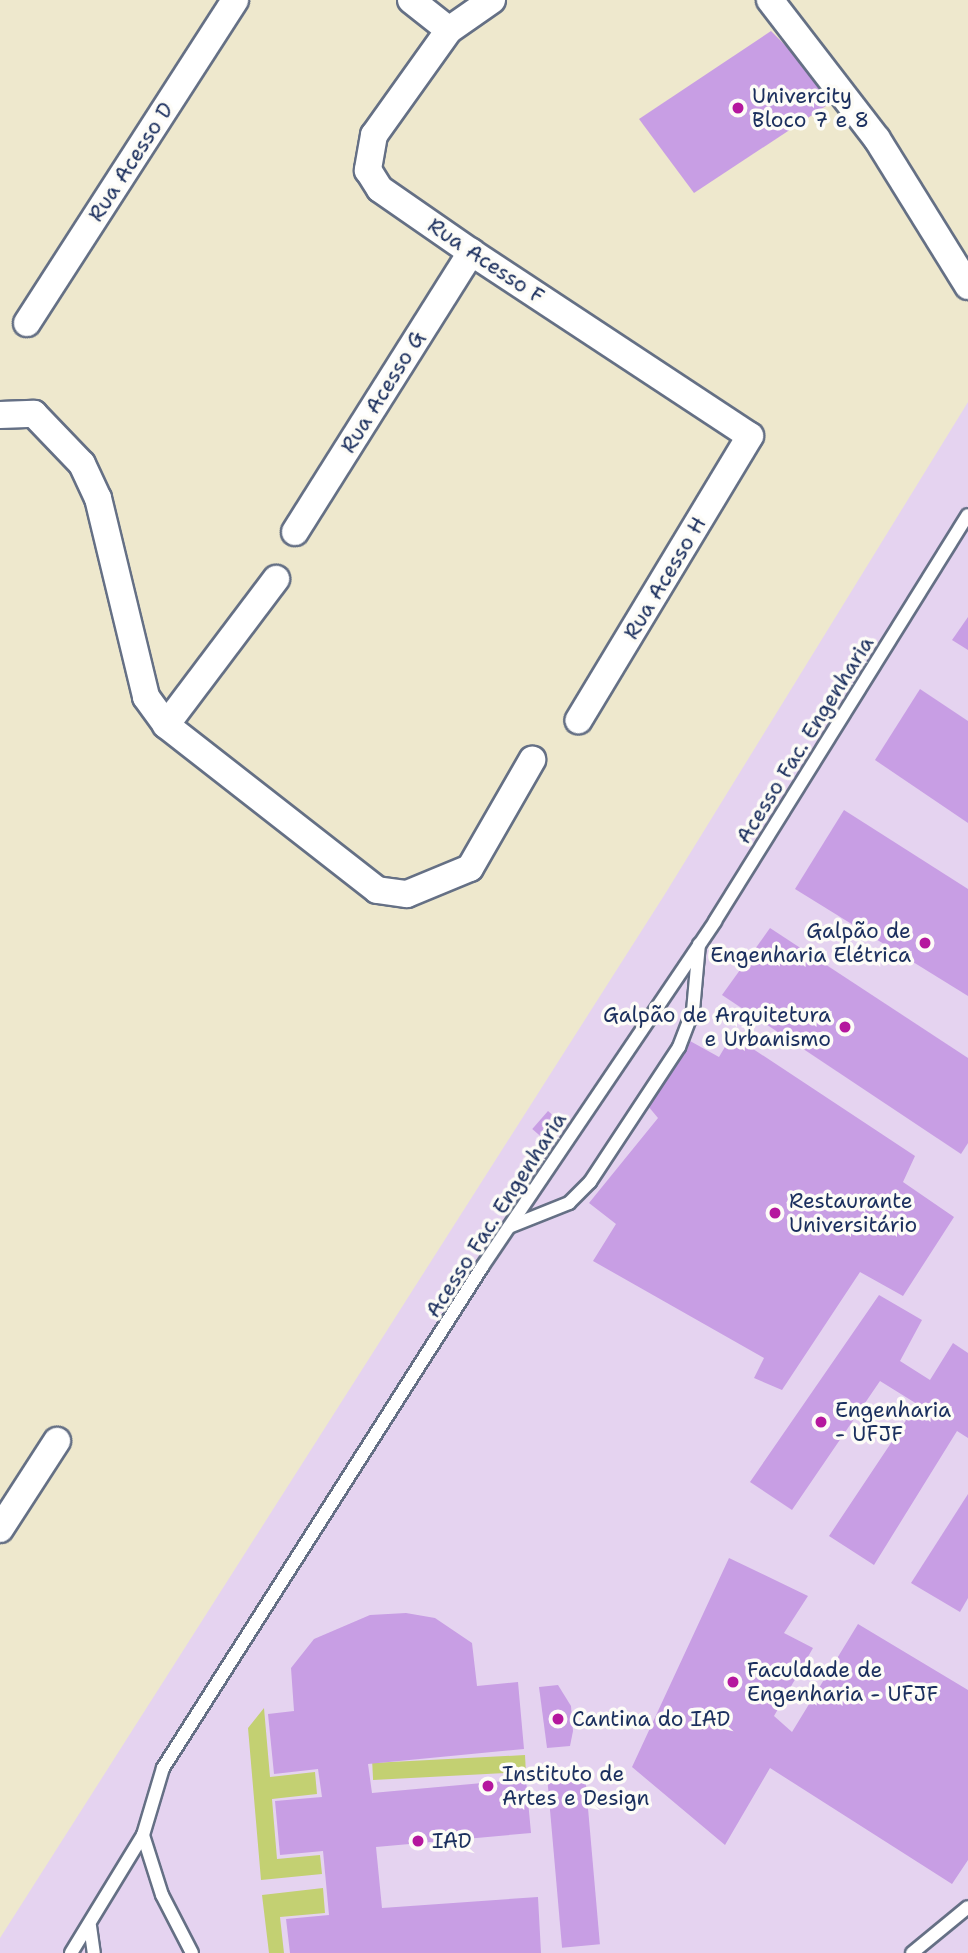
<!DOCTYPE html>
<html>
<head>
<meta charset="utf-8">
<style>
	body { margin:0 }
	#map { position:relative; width:968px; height:1953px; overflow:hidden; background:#eee8cd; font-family:"Shantell Sans",sans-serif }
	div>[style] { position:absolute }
	.built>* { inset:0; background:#e5d3f0 }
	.green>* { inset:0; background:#c3d072; transform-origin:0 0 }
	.building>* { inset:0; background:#c89ee4; transform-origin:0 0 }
	.roads { filter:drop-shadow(2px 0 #657085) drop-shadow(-2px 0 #657085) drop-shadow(0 2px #657085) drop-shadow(0 -2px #657085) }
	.service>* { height:12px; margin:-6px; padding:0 6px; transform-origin:6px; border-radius:6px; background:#fff }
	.minor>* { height:26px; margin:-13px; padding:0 13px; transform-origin:13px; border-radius:13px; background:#fff }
	.dots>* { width:19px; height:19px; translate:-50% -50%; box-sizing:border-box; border:4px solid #fdfcf7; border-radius:50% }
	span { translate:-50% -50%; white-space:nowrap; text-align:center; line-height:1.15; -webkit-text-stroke:7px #fdfcf7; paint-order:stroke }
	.poi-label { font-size:21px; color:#1b2f5e }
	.left { translate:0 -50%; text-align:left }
	.right { translate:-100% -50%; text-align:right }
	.street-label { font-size:21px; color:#1b2f5e }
</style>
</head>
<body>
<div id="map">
	<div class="built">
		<i style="clip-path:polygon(968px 402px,968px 1953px,0 1953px,0 1938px,665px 894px)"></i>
	</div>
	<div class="green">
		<i style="clip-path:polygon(264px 1708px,270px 1777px,315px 1772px,317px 1794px,272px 1799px,277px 1859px,320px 1855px,322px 1874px,261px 1880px,248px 1728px)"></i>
		<i style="left:525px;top:1755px;width:17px;height:153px;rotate:87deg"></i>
		<i style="clip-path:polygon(323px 1888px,325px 1913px,280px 1917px,284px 1953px,269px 1953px,262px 1895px)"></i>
	</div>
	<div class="building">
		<i style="clip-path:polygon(771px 31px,838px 98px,694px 193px,639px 119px)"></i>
		<i style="clip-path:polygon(968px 617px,968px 650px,952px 640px)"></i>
		<i style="clip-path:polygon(920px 689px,968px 721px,968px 823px,875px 760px)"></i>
		<i style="clip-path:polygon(844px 810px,968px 889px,968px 996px,795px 889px)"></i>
		<i style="clip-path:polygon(770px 928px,968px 1058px,968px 1143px,961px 1154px,722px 995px)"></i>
		<i style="clip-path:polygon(732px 1035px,915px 1156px,903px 1182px,954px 1217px,903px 1296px,860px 1272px,782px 1390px,754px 1378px,764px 1358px,593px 1261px,616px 1224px,589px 1203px,658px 1118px,648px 1106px,690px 1041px,719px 1057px)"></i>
		<i style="left:548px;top:1111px;width:11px;height:24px;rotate:41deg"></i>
		<i style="clip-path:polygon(879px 1295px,922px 1320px,900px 1361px,930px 1380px,953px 1343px,968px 1353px,968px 1438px,957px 1431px,874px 1565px,829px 1536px,917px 1404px,880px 1381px,792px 1510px,750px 1482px)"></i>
		<i style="clip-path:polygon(968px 1494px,968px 1598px,960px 1612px,911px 1583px)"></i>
		<i style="clip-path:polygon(729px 1558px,808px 1596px,784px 1633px,813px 1648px,774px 1716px,792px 1732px,858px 1624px,968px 1690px,968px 1860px,952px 1884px,770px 1768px,725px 1845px,632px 1767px)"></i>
		<i style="clip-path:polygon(406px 1613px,435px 1618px,472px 1643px,477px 1686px,518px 1682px,524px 1749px,368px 1764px,372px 1793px,526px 1779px,531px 1833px,376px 1847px,382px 1908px,538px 1897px,541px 1953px,290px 1953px,286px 1919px,329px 1915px,323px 1851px,280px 1855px,275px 1801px,322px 1797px,318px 1769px,274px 1774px,268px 1714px,294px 1711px,291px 1668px,314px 1639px,370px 1615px)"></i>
		<i style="clip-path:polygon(558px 1685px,571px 1706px,573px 1731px,570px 1746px,547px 1748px,539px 1687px)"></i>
		<i style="left:585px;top:1774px;width:171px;height:38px;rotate:85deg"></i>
	</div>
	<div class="roads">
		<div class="service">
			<i style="left:509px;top:1227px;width:65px;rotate:-21.8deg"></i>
			<i style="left:569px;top:1203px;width:30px;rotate:-45deg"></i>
			<i style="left:590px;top:1182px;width:162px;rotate:-56.6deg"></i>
			<i style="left:679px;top:1047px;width:39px;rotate:-69deg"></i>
			<i style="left:693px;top:1011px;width:67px;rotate:-84.9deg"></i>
			<i style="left:90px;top:1926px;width:27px;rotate:82deg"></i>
			<i style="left:71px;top:1953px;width:138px;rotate:-58.6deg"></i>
			<i style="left:192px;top:1953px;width:65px;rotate:-117.3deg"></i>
			<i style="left:162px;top:1895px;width:63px;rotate:-107.6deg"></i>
			<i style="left:143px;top:1835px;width:70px;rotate:-73.4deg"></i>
			<i style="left:163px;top:1768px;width:594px;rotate:-57.51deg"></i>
			<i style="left:482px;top:1267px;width:417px;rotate:-56deg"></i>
			<i style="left:715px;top:921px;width:478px;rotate:-58.1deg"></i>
			<i style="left:912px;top:1953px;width:72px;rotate:-39.4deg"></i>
		</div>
		<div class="minor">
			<i style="left:411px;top:0;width:48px;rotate:38.3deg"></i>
			<i style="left:492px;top:0;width:52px;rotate:145.1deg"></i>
			<i style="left:449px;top:30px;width:129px;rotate:125.5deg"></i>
			<i style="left:374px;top:135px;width:36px;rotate:100deg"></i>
			<i style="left:368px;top:170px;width:22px;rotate:58deg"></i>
			<i style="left:380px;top:189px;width:111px;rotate:34.7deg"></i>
			<i style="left:471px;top:252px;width:334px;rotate:33.4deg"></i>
			<i style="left:750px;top:436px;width:332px;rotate:121.1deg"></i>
			<i style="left:770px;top:0;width:175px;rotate:52.4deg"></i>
			<i style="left:877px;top:139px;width:173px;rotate:58.2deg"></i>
			<i style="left:27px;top:323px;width:384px;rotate:-57.2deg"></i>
			<i style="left:0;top:415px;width:34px;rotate:-2deg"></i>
			<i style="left:34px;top:414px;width:69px;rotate:46.2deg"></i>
			<i style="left:82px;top:464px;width:38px;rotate:65deg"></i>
			<i style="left:98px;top:498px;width:205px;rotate:76.4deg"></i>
			<i style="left:146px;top:697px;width:34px;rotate:54deg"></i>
			<i style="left:166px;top:725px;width:268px;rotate:38deg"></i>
			<i style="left:377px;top:890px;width:30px;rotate:8deg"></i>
			<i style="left:407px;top:894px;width:68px;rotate:-22.4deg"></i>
			<i style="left:470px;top:868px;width:125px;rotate:-60.1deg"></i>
			<i style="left:295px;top:532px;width:331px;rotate:-57.8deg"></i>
			<i style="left:166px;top:725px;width:183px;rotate:-53deg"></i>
			<i style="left:0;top:1529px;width:105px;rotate:-57.1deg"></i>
		</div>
	</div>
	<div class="dots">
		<i style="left:738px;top:108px;background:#b5179e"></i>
		<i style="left:925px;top:943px;background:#b5179e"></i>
		<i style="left:845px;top:1027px;background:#b5179e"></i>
		<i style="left:775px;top:1213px;background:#b5179e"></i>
		<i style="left:821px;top:1422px;background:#b5179e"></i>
		<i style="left:733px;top:1682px;background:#b5179e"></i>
		<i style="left:558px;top:1719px;background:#b5179e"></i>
		<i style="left:488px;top:1786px;background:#b5179e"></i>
		<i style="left:418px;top:1841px;background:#b5179e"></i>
	</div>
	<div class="poi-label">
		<span class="left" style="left:752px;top:108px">Univercity<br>Bloco 7 e 8</span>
		<span class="right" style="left:911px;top:943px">Galpão de<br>Engenharia Elétrica</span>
		<span class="right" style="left:831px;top:1027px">Galpão de Arquitetura<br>e Urbanismo</span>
		<span class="left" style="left:789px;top:1213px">Restaurante<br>Universitário</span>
		<span class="left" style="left:835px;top:1422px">Engenharia<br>- UFJF</span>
		<span class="left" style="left:747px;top:1682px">Faculdade de<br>Engenharia - UFJF</span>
		<span class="left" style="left:572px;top:1719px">Cantina do IAD</span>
		<span class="left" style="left:502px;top:1786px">Instituto de<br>Artes e Design</span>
		<span class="left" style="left:432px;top:1841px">IAD</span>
	</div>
	<div class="street-label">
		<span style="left:131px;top:162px;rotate:-57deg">Rua Acesso D</span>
		<span style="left:486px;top:261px;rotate:34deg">Rua Acesso F</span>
		<span style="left:383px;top:392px;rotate:-58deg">Rua Acesso G</span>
		<span style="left:665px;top:578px;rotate:-59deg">Rua Acesso H</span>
		<span style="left:805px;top:740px;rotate:-58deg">Acesso Fac. Engenharia</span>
		<span style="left:496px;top:1215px;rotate:-57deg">Acesso Fac. Engenharia</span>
	</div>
</div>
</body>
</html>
